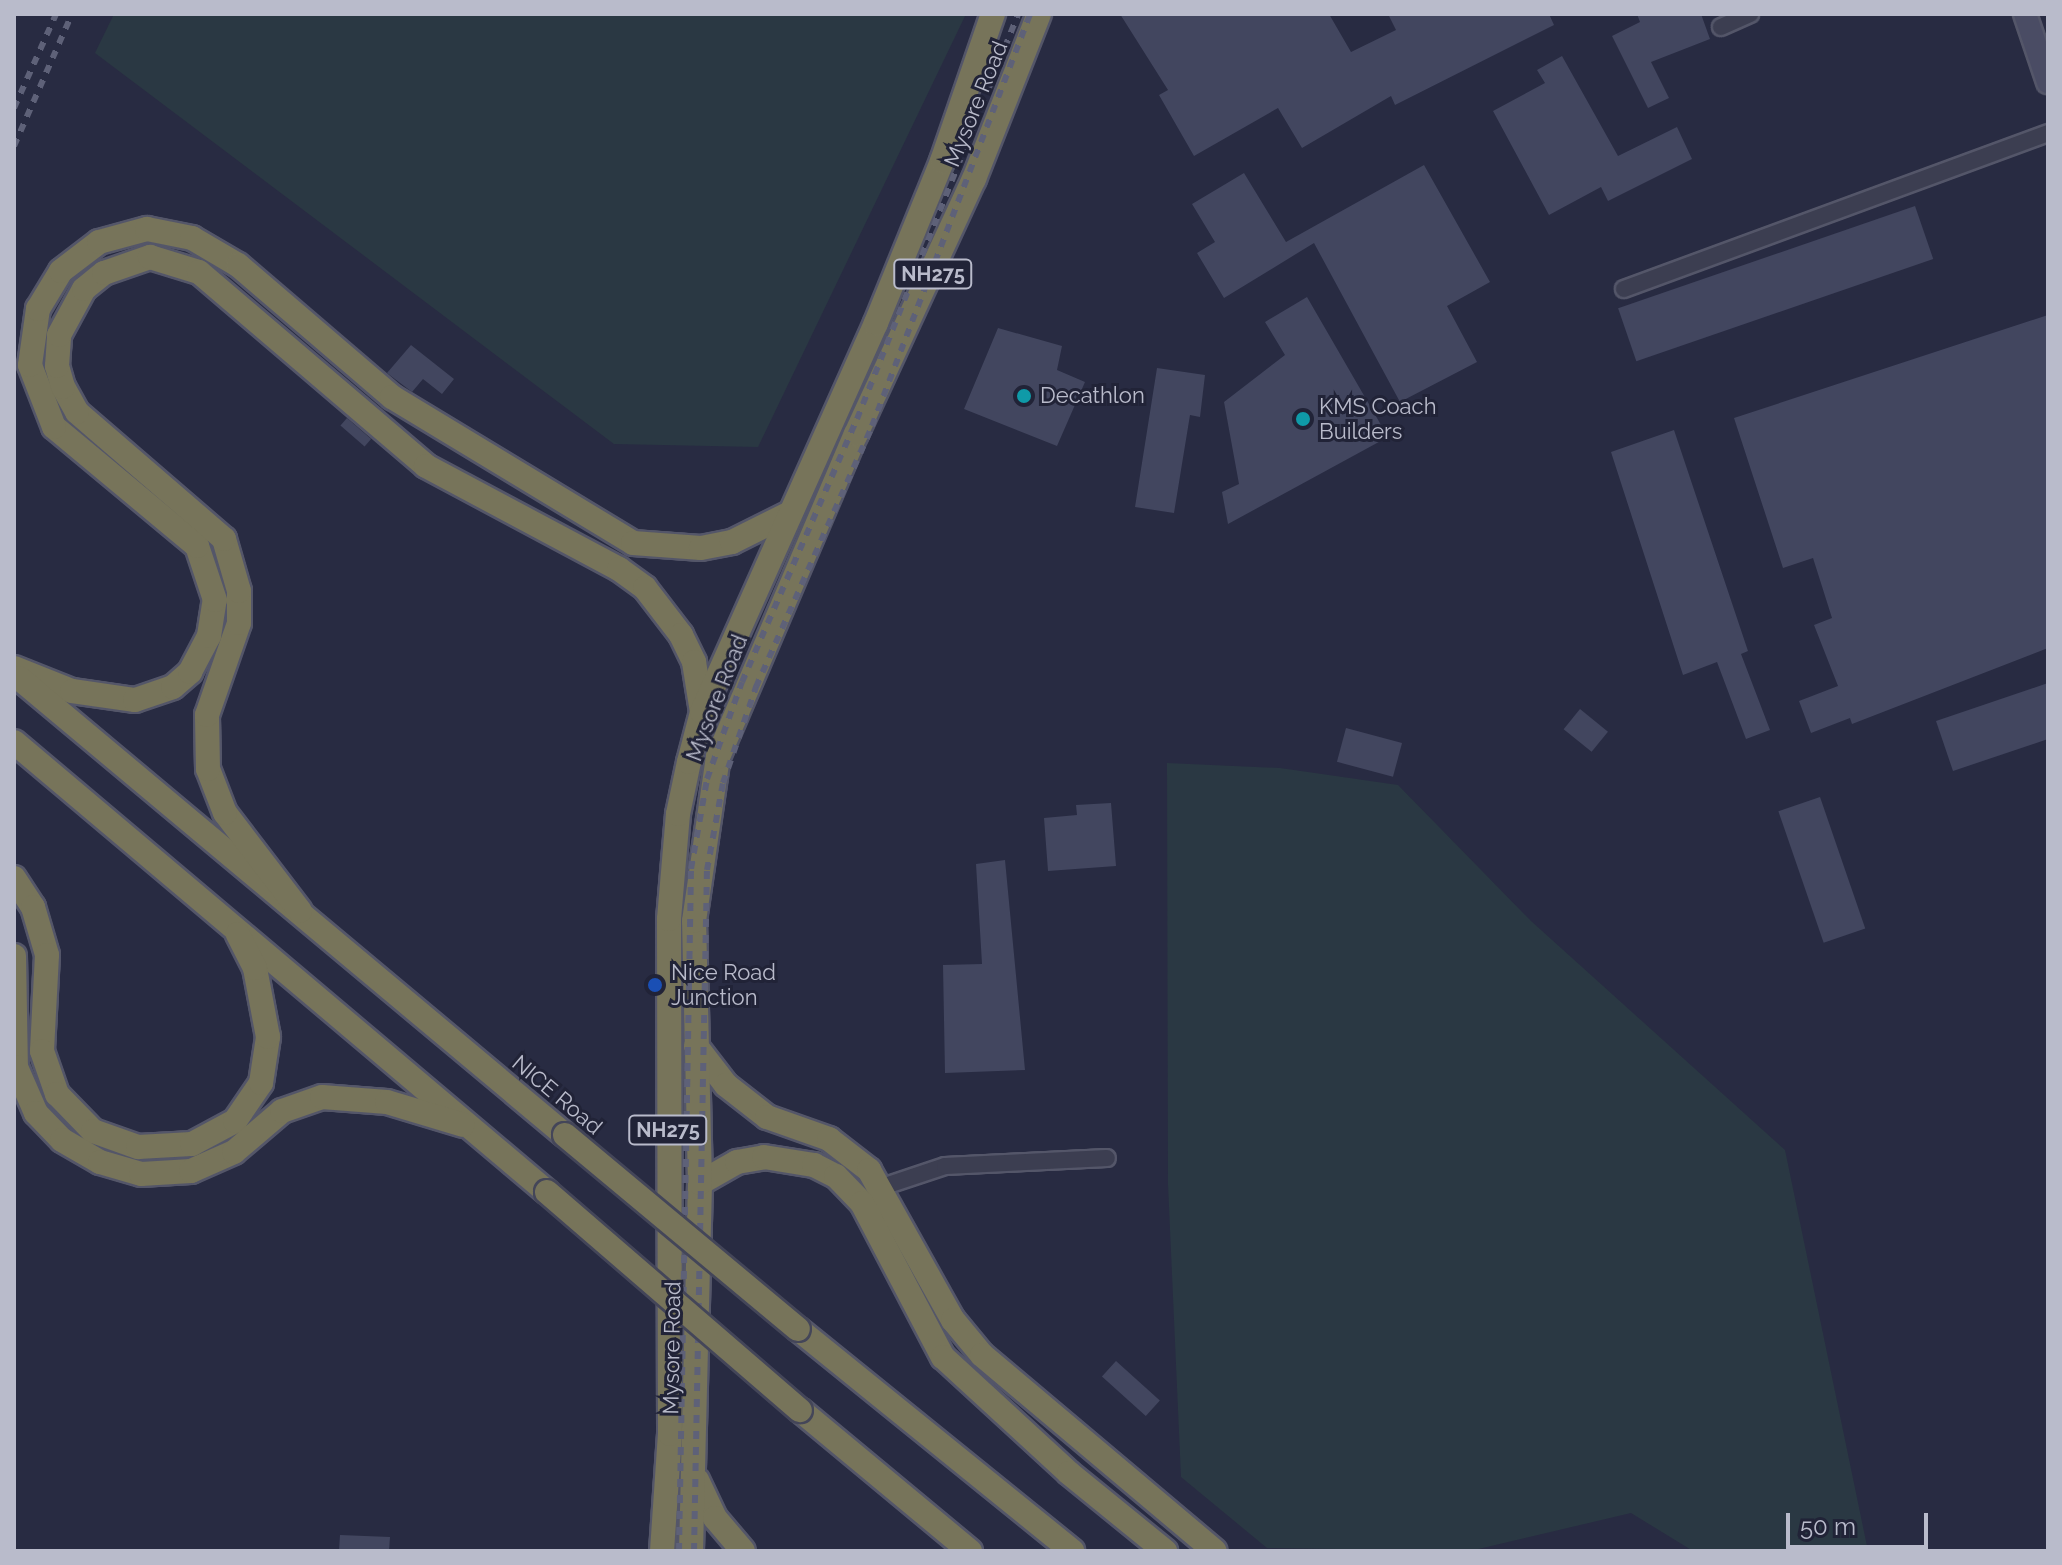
<!DOCTYPE html>
<html>
<head>
<meta charset="utf-8">
<style>
	body { margin:0 }
	#map { position:relative; width:2062px; height:1565px; overflow:hidden; background:#282b42; font-family:Raleway,sans-serif }
	div>[style] { position:absolute }
	.green>* { inset:0; background:#2a3843 }
	.building>* { inset:0; background:#42465f; transform-origin:0 0 }
	.roads { filter:drop-shadow(2px 0 #545669) drop-shadow(-2px 0 #545669) drop-shadow(0 2px #545669) drop-shadow(0 -2px #545669) }
	.street>* { height:16px; margin:-8px; padding:0 8px; transform-origin:8px; border-radius:8px; background:#3c3e51 }
	.secondary>* { height:22px; margin:-11px; padding:0 11px; transform-origin:11px; border-radius:11px; background:#4a4c64 }
	.highway>* { height:24px; margin:-12px; padding:0 12px; transform-origin:12px; border-radius:12px; background:#77745a }
	.rail>* { height:6px; margin-top:-3px; transform-origin:0; background:repeating-linear-gradient(90deg,#5e6178 0 8px,transparent 0 16px) }
	.bridges { filter:drop-shadow(2px 0 #444659) drop-shadow(-2px 0 #444659) drop-shadow(0 2px #444659) drop-shadow(0 -2px #444659) }
	.highway-bridge>* { height:24px; margin:-12px; padding:0 12px; transform-origin:12px; border-radius:12px; background:#77745a }
	.dots>* { width:22px; height:22px; translate:-50% -50%; box-sizing:border-box; border:4px solid #212337; border-radius:50% }
	span { translate:-50% -50%; white-space:nowrap; text-align:center; line-height:1.15; -webkit-text-stroke:6px #212337; paint-order:stroke }
	.shield-label span { padding:2px 6px; background:#212337; border:2px solid; border-radius:6px; -webkit-text-stroke-width:0 }
	.shield-label { font-size:20px; color:#b9bbcb; font-weight:700 }
	.street-label { font-size:22px; color:#b9bbcb }
	.poi-label { font-size:22px; color:#b9bbcb }
	.left { translate:0 -50%; text-align:left }
	.frame { position:absolute; inset:0; border:16px solid #b9bbcb; pointer-events:none }
	.scale { position:absolute; left:1786px; top:1513px; width:142px; height:36px; box-sizing:border-box; border:4px solid #b9bbcb; border-top:0; padding-left:10px; font-size:24px; line-height:28px; white-space:nowrap; color:#b9bbcb; -webkit-text-stroke:6px #212337; paint-order:stroke }
</style>
</head>
<body>
<div id="map">
	<div class="green">
		<i style="clip-path:polygon(114px 14px,966px 14px,758px 447px,614px 444px,95px 53px)"></i>
		<i style="clip-path:polygon(1167px 763px,1280px 768px,1398px 785px,1531px 921px,1785px 1150px,1868px 1551px,1693px 1551px,1631px 1513px,1470px 1551px,1267px 1548px,1181px 1477px,1168px 1184px)"></i>
	</div>
	<div class="building">
		<i style="clip-path:polygon(1120px 14px,1329px 14px,1351px 52px,1396px 30px,1388px 14px,1549px 14px,1554px 25px,1395px 105px,1391px 96px,1302px 148px,1278px 108px,1194px 156px,1159px 95px,1168px 90px)"></i>
		<i style="clip-path:polygon(1637px 14px,1701px 14px,1710px 39px,1651px 62px,1669px 98px,1648px 108px,1612px 36px,1640px 22px)"></i>
		<i style="clip-path:polygon(1562px 56px,1618px 156px,1677px 127px,1692px 159px,1608px 201px,1601px 187px,1549px 215px,1493px 111px,1545px 83px,1537px 70px)"></i>
		<i style="clip-path:polygon(1424px 165px,1490px 282px,1447px 306px,1477px 362px,1400px 402px,1314px 243px,1224px 298px,1197px 253px,1215px 242px,1192px 204px,1244px 173px,1286px 242px)"></i>
		<i style="left:1915px;top:206px;width:56px;height:314px;rotate:71deg"></i>
		<i style="clip-path:polygon(1307px 297px,1388px 437px,1228px 524px,1222px 492px,1239px 484px,1224px 402px,1285px 355px,1265px 322px)"></i>
		<i style="clip-path:polygon(2048px 315px,2048px 648px,1852px 724px,1850px 718px,1811px 733px,1799px 701px,1838px 686px,1814px 625px,1832px 618px,1813px 558px,1783px 568px,1734px 418px)"></i>
		<i style="clip-path:polygon(998px 328px,1062px 346px,1057px 370px,1085px 382px,1057px 446px,964px 409px)"></i>
		<i style="clip-path:polygon(411px 345px,454px 379px,442px 394px,423px 379px,412px 392px,387px 373px)"></i>
		<i style="clip-path:polygon(1157px 368px,1205px 375px,1200px 417px,1190px 415px,1174px 513px,1135px 507px)"></i>
		<i style="left:347px;top:418px;width:32px;height:10px;rotate:41deg"></i>
		<i style="clip-path:polygon(1674px 430px,1748px 651px,1741px 654px,1770px 730px,1746px 739px,1717px 662px,1683px 675px,1611px 452px)"></i>
		<i style="clip-path:polygon(2048px 683px,2048px 739px,1953px 771px,1936px 721px)"></i>
		<i style="left:1580px;top:709px;width:36px;height:26px;rotate:39deg"></i>
		<i style="left:1346px;top:728px;width:58px;height:35px;rotate:15deg"></i>
		<i style="left:1820px;top:797px;width:139px;height:44px;rotate:71deg"></i>
		<i style="clip-path:polygon(1111px 803px,1116px 866px,1048px 871px,1044px 818px,1077px 815px,1076px 805px)"></i>
		<i style="clip-path:polygon(1005px 860px,1025px 1070px,945px 1073px,943px 965px,982px 964px,976px 864px)"></i>
		<i style="left:1116px;top:1361px;width:59px;height:21px;rotate:42deg"></i>
		<i style="clip-path:polygon(340px 1535px,390px 1537px,389px 1551px,339px 1551px)"></i>
	</div>
	<div class="roads">
		<div class="street">
			<i style="left:1721px;top:27px;width:32px;rotate:-24deg"></i>
			<i style="left:1624px;top:289px;width:452px;rotate:-20.2deg"></i>
			<i style="left:879px;top:1188px;width:70px;rotate:-18.4deg"></i>
			<i style="left:945px;top:1166px;width:162px;rotate:-2.8deg"></i>
		</div>
		<div class="secondary">
			<i style="left:2025px;top:14px;width:72px;rotate:71.3deg"></i>
		</div>
		<div class="highway">
			<i style="left:14px;top:668px;width:62px;rotate:21.6deg"></i>
			<i style="left:72px;top:691px;width:64px;rotate:8.1deg"></i>
			<i style="left:135px;top:700px;width:40px;rotate:-18.9deg"></i>
			<i style="left:173px;top:687px;width:23px;rotate:-41deg"></i>
			<i style="left:190px;top:672px;width:41px;rotate:-62.2deg"></i>
			<i style="left:209px;top:636px;width:36px;rotate:-81deg"></i>
			<i style="left:215px;top:600px;width:57px;rotate:-108.4deg"></i>
			<i style="left:197px;top:546px;width:186px;rotate:-140.2deg"></i>
			<i style="left:54px;top:427px;width:66px;rotate:-111.2deg"></i>
			<i style="left:30px;top:365px;width:57px;rotate:-81.9deg"></i>
			<i style="left:38px;top:309px;width:44px;rotate:-58.8deg"></i>
			<i style="left:61px;top:271px;width:48px;rotate:-37.3deg"></i>
			<i style="left:99px;top:242px;width:50px;rotate:-15.2deg"></i>
			<i style="left:147px;top:229px;width:46px;rotate:11.3deg"></i>
			<i style="left:192px;top:238px;width:53px;rotate:30.4deg"></i>
			<i style="left:238px;top:265px;width:203px;rotate:40.6deg"></i>
			<i style="left:392px;top:397px;width:282px;rotate:31.2deg"></i>
			<i style="left:633px;top:543px;width:68px;rotate:4.2deg"></i>
			<i style="left:701px;top:548px;width:32px;rotate:-11deg"></i>
			<i style="left:732px;top:542px;width:65px;rotate:-26.6deg"></i>
			<i style="left:19px;top:678px;width:712px;rotate:39.93deg"></i>
			<i style="left:14px;top:742px;width:698px;rotate:40.17deg"></i>
			<i style="left:14px;top:878px;width:35px;rotate:57deg"></i>
			<i style="left:33px;top:907px;width:50px;rotate:73.7deg"></i>
			<i style="left:47px;top:955px;width:96px;rotate:93deg"></i>
			<i style="left:42px;top:1051px;width:46px;rotate:70.8deg"></i>
			<i style="left:57px;top:1094px;width:52px;rotate:45.8deg"></i>
			<i style="left:93px;top:1131px;width:48px;rotate:19.6deg"></i>
			<i style="left:138px;top:1147px;width:54px;rotate:-3.2deg"></i>
			<i style="left:192px;top:1144px;width:49px;rotate:-28.1deg"></i>
			<i style="left:235px;top:1121px;width:46px;rotate:-55.6deg"></i>
			<i style="left:261px;top:1083px;width:47px;rotate:-81.3deg"></i>
			<i style="left:268px;top:1037px;width:70px;rotate:-100.7deg"></i>
			<i style="left:255px;top:968px;width:38px;rotate:-117deg"></i>
			<i style="left:300px;top:911px;width:123px;rotate:-127.4deg"></i>
			<i style="left:225px;top:813px;width:47px;rotate:-111.1deg"></i>
			<i style="left:208px;top:769px;width:54px;rotate:-91.1deg"></i>
			<i style="left:207px;top:715px;width:97px;rotate:-70.8deg"></i>
			<i style="left:239px;top:623px;width:32px;rotate:-90deg"></i>
			<i style="left:239px;top:591px;width:54px;rotate:-106.1deg"></i>
			<i style="left:224px;top:539px;width:194px;rotate:-139.2deg"></i>
			<i style="left:77px;top:412px;width:29px;rotate:-119deg"></i>
			<i style="left:63px;top:387px;width:22px;rotate:-106deg"></i>
			<i style="left:57px;top:366px;width:31px;rotate:-86deg"></i>
			<i style="left:59px;top:335px;width:52px;rotate:-61.5deg"></i>
			<i style="left:84px;top:289px;width:26px;rotate:-39deg"></i>
			<i style="left:104px;top:273px;width:49px;rotate:-19.2deg"></i>
			<i style="left:150px;top:257px;width:51px;rotate:17deg"></i>
			<i style="left:199px;top:272px;width:299px;rotate:40.5deg"></i>
			<i style="left:426px;top:466px;width:219px;rotate:28.1deg"></i>
			<i style="left:619px;top:569px;width:32px;rotate:36deg"></i>
			<i style="left:645px;top:588px;width:59px;rotate:52.5deg"></i>
			<i style="left:681px;top:635px;width:30px;rotate:64deg"></i>
			<i style="left:694px;top:662px;width:51px;rotate:80.9deg"></i>
			<i style="left:14px;top:956px;width:111px;rotate:89deg"></i>
			<i style="left:16px;top:1067px;width:50px;rotate:66.5deg"></i>
			<i style="left:36px;top:1113px;width:37px;rotate:46deg"></i>
			<i style="left:62px;top:1140px;width:44px;rotate:30.1deg"></i>
			<i style="left:100px;top:1162px;width:43px;rotate:16.3deg"></i>
			<i style="left:141px;top:1174px;width:50px;rotate:-3.4deg"></i>
			<i style="left:191px;top:1171px;width:47px;rotate:-23.8deg"></i>
			<i style="left:234px;top:1152px;width:63px;rotate:-40.5deg"></i>
			<i style="left:282px;top:1111px;width:42px;rotate:-19.3deg"></i>
			<i style="left:322px;top:1097px;width:65px;rotate:4.4deg"></i>
			<i style="left:387px;top:1102px;width:79px;rotate:16.8deg"></i>
			<i style="left:696px;top:1046px;width:49px;rotate:52.4deg"></i>
			<i style="left:726px;top:1085px;width:52px;rotate:38deg"></i>
			<i style="left:767px;top:1117px;width:66px;rotate:19.5deg"></i>
			<i style="left:829px;top:1139px;width:51px;rotate:37.8deg"></i>
			<i style="left:869px;top:1170px;width:172px;rotate:60.8deg"></i>
			<i style="left:953px;top:1320px;width:45px;rotate:50.4deg"></i>
			<i style="left:982px;top:1355px;width:304px;rotate:40.1deg"></i>
			<i style="left:700px;top:1183px;width:43px;rotate:-29.6deg"></i>
			<i style="left:737px;top:1162px;width:27px;rotate:-10deg"></i>
			<i style="left:764px;top:1157px;width:51px;rotate:9.1deg"></i>
			<i style="left:814px;top:1165px;width:25px;rotate:27deg"></i>
			<i style="left:836px;top:1176px;width:37px;rotate:46deg"></i>
			<i style="left:862px;top:1203px;width:174px;rotate:62.3deg"></i>
			<i style="left:943px;top:1357px;width:171px;rotate:42.6deg"></i>
			<i style="left:1069px;top:1473px;width:124px;rotate:39.1deg"></i>
			<i style="left:798px;top:1329px;width:353px;rotate:39deg"></i>
			<i style="left:800px;top:1410px;width:221px;rotate:39.7deg"></i>
			<i style="left:697px;top:1480px;width:42px;rotate:64.7deg"></i>
			<i style="left:715px;top:1518px;width:43px;rotate:49.7deg"></i>
			<i style="left:662px;top:1551px;width:117px;rotate:-86.1deg"></i>
			<i style="left:670px;top:1434px;width:515px;rotate:-90.11deg"></i>
			<i style="left:669px;top:919px;width:105px;rotate:-85.1deg"></i>
			<i style="left:678px;top:814px;width:53px;rotate:-78.1deg"></i>
			<i style="left:689px;top:762px;width:52px;rotate:-75.4deg"></i>
			<i style="left:702px;top:712px;width:426px;rotate:-65.9deg"></i>
			<i style="left:876px;top:323px;width:175px;rotate:-67.8deg"></i>
			<i style="left:942px;top:161px;width:156px;rotate:-70.9deg"></i>
			<i style="left:691px;top:1551px;width:368px;rotate:-88.6deg"></i>
			<i style="left:700px;top:1183px;width:262px;rotate:-91.3deg"></i>
			<i style="left:694px;top:921px;width:166px;rotate:-81.7deg"></i>
			<i style="left:718px;top:757px;width:351px;rotate:-66.9deg"></i>
			<i style="left:856px;top:434px;width:281px;rotate:-65.2deg"></i>
			<i style="left:974px;top:179px;width:177px;rotate:-68.5deg"></i>
		</div>
	</div>
	<div class="rail">
		<i style="left:14px;top:108px;width:103px;rotate:-65.9deg"></i>
		<i style="left:14px;top:146px;width:144px;rotate:-66.3deg"></i>
		<i style="left:679px;top:1551px;width:682px;rotate:-88.99deg"></i>
		<i style="left:691px;top:869px;width:91px;rotate:-79.9deg"></i>
		<i style="left:707px;top:779px;width:103px;rotate:-70.2deg"></i>
		<i style="left:742px;top:682px;width:287px;rotate:-66.4deg"></i>
		<i style="left:857px;top:419px;width:436px;rotate:-68.3deg"></i>
		<i style="left:694px;top:1551px;width:681px;rotate:-88.91deg"></i>
		<i style="left:707px;top:870px;width:88px;rotate:-79.6deg"></i>
		<i style="left:723px;top:783px;width:102px;rotate:-71deg"></i>
		<i style="left:756px;top:687px;width:286px;rotate:-66deg"></i>
		<i style="left:872px;top:426px;width:441px;rotate:-69deg"></i>
	</div>
	<div class="bridges">
		<div class="highway-bridge">
			<i style="left:565px;top:1135px;width:303px;rotate:39.8deg"></i>
			<i style="left:547px;top:1192px;width:334px;rotate:40.8deg"></i>
		</div>
	</div>
	<div class="dots">
		<i style="left:1024px;top:396px;background:#0f9aa8"></i>
		<i style="left:1303px;top:419px;background:#0f9aa8"></i>
		<i style="left:655px;top:985px;background:#1a4fb4"></i>
	</div>
	<div class="shield-label">
		<span style="left:933px;top:274px">NH275</span>
		<span style="left:668px;top:1130px">NH275</span>
	</div>
	<div class="street-label">
		<span style="left:976px;top:104px;rotate:-68deg">Mysore Road</span>
		<span style="left:717px;top:698px;rotate:-69deg">Mysore Road</span>
		<span style="left:557px;top:1095px;rotate:40deg">NICE Road</span>
		<span style="left:672px;top:1348px;rotate:-89deg">Mysore Road</span>
	</div>
	<div class="poi-label">
		<span class="left" style="left:1040px;top:396px">Decathlon</span>
		<span class="left" style="left:1319px;top:419px">KMS Coach<br>Builders</span>
		<span class="left" style="left:671px;top:985px">Nice Road<br>Junction</span>
	</div>
	<div class="frame"></div>
	<div class="scale">50 m</div>
</div>
</body>
</html>
